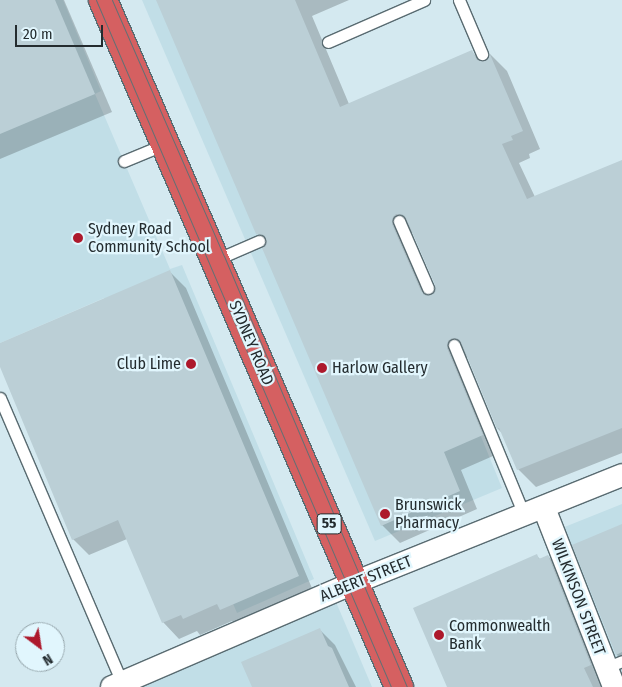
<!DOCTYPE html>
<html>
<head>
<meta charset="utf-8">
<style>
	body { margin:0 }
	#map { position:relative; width:622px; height:687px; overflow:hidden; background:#d4e9f0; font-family:"Fira Sans Condensed",sans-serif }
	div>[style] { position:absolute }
	.built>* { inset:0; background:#c1dee7 }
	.shadow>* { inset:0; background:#0003 }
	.building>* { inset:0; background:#bbcfd6 }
	.roads { filter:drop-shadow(1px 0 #596b71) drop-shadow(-1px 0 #596b71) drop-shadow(0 1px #596b71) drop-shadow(0 -1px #596b71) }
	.lane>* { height:11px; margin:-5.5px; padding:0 5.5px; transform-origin:5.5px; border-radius:5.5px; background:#fff }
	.street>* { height:22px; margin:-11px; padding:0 11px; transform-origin:11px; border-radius:11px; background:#fff }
	.highway>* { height:28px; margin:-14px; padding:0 14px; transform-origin:14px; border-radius:14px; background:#d56061 }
	.tram>* { height:1px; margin:-0.5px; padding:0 0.5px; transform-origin:0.5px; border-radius:0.5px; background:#637074 }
	.dots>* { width:14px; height:14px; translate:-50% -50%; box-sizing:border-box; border:2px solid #e1f6fd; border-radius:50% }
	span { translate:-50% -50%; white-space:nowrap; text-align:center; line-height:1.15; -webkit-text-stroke:4.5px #e1f6fd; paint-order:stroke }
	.shield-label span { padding:1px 4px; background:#e1f6fd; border:1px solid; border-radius:4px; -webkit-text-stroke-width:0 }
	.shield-label { font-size:15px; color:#242c2f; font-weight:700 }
	.poi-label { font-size:16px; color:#242c2f }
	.left { translate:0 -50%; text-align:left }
	.right { translate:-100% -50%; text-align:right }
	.street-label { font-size:16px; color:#242c2f }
	.north { position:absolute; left:15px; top:622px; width:50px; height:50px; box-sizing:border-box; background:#e1f6fd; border:1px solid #95a5ab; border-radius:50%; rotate:149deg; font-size:14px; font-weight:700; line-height:20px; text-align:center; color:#242c2f }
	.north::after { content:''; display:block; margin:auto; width:18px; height:22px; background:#ad192c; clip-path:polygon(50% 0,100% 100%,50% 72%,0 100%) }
	.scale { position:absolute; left:15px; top:25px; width:88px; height:22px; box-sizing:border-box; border:2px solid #242c2f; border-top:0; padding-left:6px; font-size:15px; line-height:18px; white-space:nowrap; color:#242c2f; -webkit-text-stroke:4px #e1f6fd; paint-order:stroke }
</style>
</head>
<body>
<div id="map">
	<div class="built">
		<i style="clip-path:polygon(0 0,63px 0,101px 91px,95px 94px,170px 269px,182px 265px,314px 579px,237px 613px,104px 298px,0 343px)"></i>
		<i style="clip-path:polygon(142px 0,251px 0,447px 353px,502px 488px,375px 541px)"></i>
		<i style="clip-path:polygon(622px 504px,622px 682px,557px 530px)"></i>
		<i style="clip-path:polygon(336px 602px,372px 687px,139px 687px)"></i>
	</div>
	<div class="shadow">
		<i style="clip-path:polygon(0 0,64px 0,112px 112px,0 159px)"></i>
		<i style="clip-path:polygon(evenodd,157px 0,349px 0,312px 16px,349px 104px,472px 52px,482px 62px,489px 59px,490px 54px,507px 71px,540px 149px,529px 154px,530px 158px,519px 163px,535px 197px,622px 161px,622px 453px,536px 487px,518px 469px,503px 434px,498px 429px,468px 357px,465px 359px,500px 453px,461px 470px,477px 509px,400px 543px,382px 525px,267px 243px,257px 233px,157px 0,413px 232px,436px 285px,435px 294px,432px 295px,410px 243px,409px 238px,413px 232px)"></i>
		<i style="clip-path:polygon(170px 272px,186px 288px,314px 593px,237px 626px,232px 621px,200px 635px,197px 631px,179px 639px,163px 622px,127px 539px,89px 555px,73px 539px,0 364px,0 344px)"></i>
		<i style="clip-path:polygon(622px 526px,622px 660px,617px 655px,574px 545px)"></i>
		<i style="clip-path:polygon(537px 556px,540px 559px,548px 556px,561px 570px,607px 687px,449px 687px)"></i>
		<i style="clip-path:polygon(320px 630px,335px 645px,356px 687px,254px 687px)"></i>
	</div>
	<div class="building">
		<i style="clip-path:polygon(0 0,55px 0,95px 94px,0 134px)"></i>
		<i style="clip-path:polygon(evenodd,156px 0,295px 0,340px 107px,472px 50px,477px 60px,484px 61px,488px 58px,489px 52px,523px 131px,511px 136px,513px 140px,502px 144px,527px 199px,622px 160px,622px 428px,517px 470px,499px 428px,497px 429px,461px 342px,458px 339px,452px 338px,448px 341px,447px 348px,483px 435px,444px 452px,460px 491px,381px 526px,262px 248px,265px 245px,266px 238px,263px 235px,256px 234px,156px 0,396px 214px,403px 215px,406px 218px,435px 285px,435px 289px,431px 295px,427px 295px,421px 291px,392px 224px,393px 217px,396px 214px)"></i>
		<i style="clip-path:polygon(170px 270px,299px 576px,220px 610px,217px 604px,183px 619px,181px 615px,162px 623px,118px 520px,72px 540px,0 367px,0 343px)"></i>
		<i style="clip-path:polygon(622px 524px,622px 652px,616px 655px,572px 545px)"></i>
		<i style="clip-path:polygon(537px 554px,539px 559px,548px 555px,591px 665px,584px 668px,593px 687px,447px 687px,413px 608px)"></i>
		<i style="clip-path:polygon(320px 628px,328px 646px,332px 648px,349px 687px,252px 687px,241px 662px)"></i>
	</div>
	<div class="roads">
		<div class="lane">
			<i style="left:459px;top:0;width:59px;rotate:66.9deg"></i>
			<i style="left:328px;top:42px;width:105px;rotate:-23.6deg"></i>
			<i style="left:124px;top:161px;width:44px;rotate:-22.5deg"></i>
			<i style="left:399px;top:221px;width:73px;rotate:66.6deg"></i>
			<i style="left:215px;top:260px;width:48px;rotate:-23.4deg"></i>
			<i style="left:454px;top:345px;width:184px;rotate:67.6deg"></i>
			<i style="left:0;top:398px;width:310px;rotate:66.8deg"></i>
			<i style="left:605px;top:668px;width:18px;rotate:-22deg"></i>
		</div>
		<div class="street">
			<i style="left:544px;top:508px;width:192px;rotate:68.6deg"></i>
			<i style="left:112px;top:687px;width:271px;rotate:-23.3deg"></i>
			<i style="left:361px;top:580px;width:281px;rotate:-21.9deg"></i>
		</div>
		<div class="highway">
			<i style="left:103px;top:0;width:748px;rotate:66.69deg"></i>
		</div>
	</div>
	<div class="tram">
		<i style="left:96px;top:0;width:748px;rotate:66.76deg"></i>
		<i style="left:112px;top:0;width:279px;rotate:66.4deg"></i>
		<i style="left:224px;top:256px;width:468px;rotate:67deg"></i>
	</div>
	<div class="dots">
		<i style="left:78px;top:238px;background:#ad192c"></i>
		<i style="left:191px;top:364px;background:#ad192c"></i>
		<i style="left:322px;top:368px;background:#ad192c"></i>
		<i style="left:385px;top:514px;background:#ad192c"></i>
		<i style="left:439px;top:635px;background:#ad192c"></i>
	</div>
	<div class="shield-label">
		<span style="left:329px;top:524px">55</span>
	</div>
	<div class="poi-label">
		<span class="left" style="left:88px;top:238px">Sydney Road<br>Community School</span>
		<span class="right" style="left:181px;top:364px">Club Lime</span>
		<span class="left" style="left:332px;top:368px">Harlow Gallery</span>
		<span class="left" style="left:395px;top:514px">Brunswick<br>Pharmacy</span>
		<span class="left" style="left:449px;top:635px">Commonwealth<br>Bank</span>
	</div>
	<div class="street-label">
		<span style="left:251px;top:343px;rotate:67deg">SYDNEY ROAD</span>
		<span style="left:366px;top:579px;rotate:-22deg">ALBERT STREET</span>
		<span style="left:578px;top:597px;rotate:69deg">WILKINSON STREET</span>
	</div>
	<div class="north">N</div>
	<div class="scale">20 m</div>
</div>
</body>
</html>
